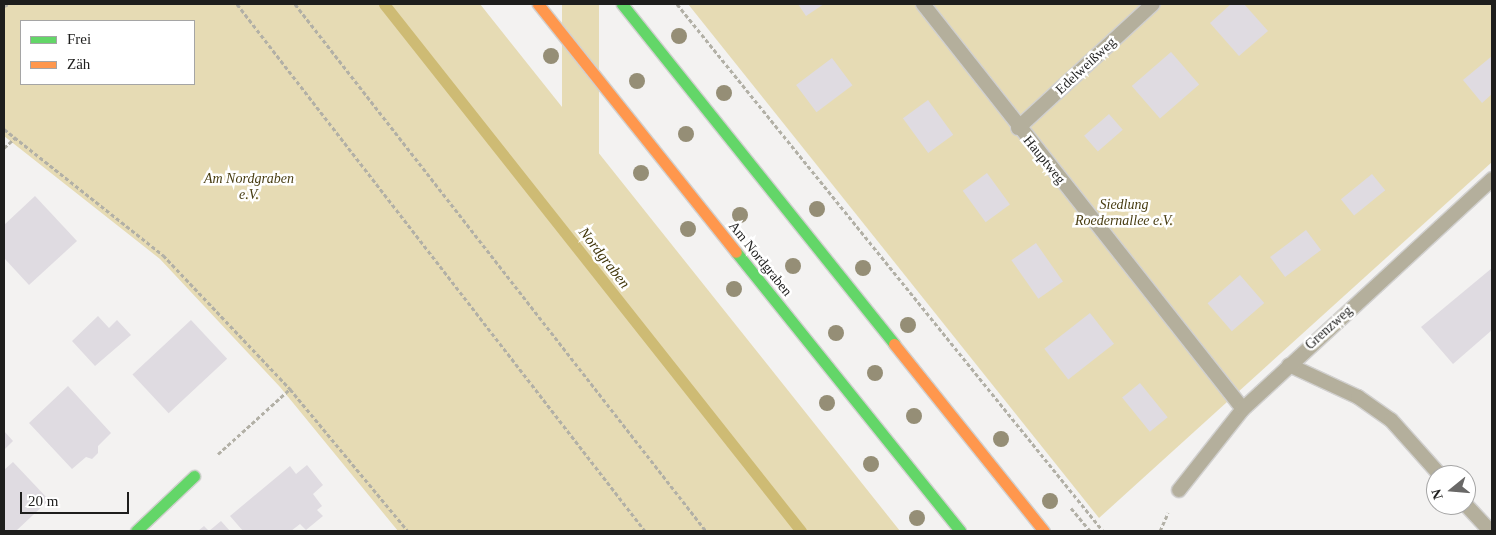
<!DOCTYPE html>
<html>
<head>
<meta charset="utf-8">
<style>
	body { margin:0 }
	#map { position:relative; width:1496px; height:535px; overflow:hidden; background:#f3f2f1; font-family:Georgia,serif }
	div>[style] { position:absolute }
	.green>* { inset:0; background:#e6dbb4; transform-origin:0 0 }
	.stream>* { height:11px; margin:-5.5px; padding:0 5.5px; transform-origin:5.5px; border-radius:5.5px; background:#cebb74 }
	.building>* { inset:0; background:#dfdbe1; transform-origin:0 0 }
	.path>* { height:3px; margin-top:-1.5px; transform-origin:0; background:repeating-linear-gradient(90deg,#b2b0a6 0 4px,transparent 0 6.5px) }
	.roads { filter:drop-shadow(1px 0 #d1d0cf) drop-shadow(-1px 0 #d1d0cf) drop-shadow(0 1px #d1d0cf) drop-shadow(0 -1px #d1d0cf) }
	.lane>* { height:14px; margin:-7px; padding:0 7px; transform-origin:7px; border-radius:7px; background:#b4af9c }
	.fast>* { height:11px; margin:-5.5px; padding:0 5.5px; transform-origin:5.5px; border-radius:5.5px; background:#63d668 }
	.slow>* { height:11px; margin:-5.5px; padding:0 5.5px; transform-origin:5.5px; border-radius:5.5px; background:#ff974d }
	.trees>* { width:16px; height:16px; margin:-8px; border-radius:50%; background:#958e76 }
	span { translate:-50% -50%; white-space:nowrap; text-align:center; line-height:1.15; -webkit-text-stroke:5px #fff; paint-order:stroke }
	.street-label { font-size:14px; color:#1e1e1d }
	.park-label { font-size:14px; color:#483d12; font-style:italic }
	.water-label { font-size:15px; color:#42370b; font-style:italic }
	.frame { position:absolute; inset:0; border:5px solid #1e1e1d; pointer-events:none }
	.legend { position:absolute; left:20px; top:20px; width:175px; height:65px; box-sizing:border-box; background:#fff; border:1px solid #a5a5a5; margin:0; padding:6px 9px; list-style:none; font-size:15px; color:#1e1e1d }
	.legend li { display:flex; align-items:center; gap:10px; height:25px }
	.legend b { width:25px; border:1px solid #a5a5a5 }
	.north { position:absolute; left:1426px; top:465px; width:50px; height:50px; box-sizing:border-box; background:#fff; border:1px solid #a5a5a5; border-radius:50%; rotate:253deg; font-size:14px; font-weight:700; line-height:20px; text-align:center; color:#1e1e1d }
	.north::after { content:''; display:block; margin:auto; width:18px; height:22px; background:#696867; clip-path:polygon(50% 0,100% 100%,50% 72%,0 100%) }
	.scale { position:absolute; left:20px; top:492px; width:109px; height:22px; box-sizing:border-box; border:2px solid #1e1e1d; border-top:0; padding-left:6px; font-size:15px; line-height:18px; white-space:nowrap; color:#1e1e1d; -webkit-text-stroke:4px #fff; paint-order:stroke }
</style>
</head>
<body>
<div id="map">
	<div class="green">
		<i style="clip-path:polygon(evenodd,4px 4px,480px 4px,900px 531px,398px 531px,280px 387px,160px 259px,4px 136px,4px 4px,21px 21px,194px 21px,194px 84px,21px 84px,21px 21px)"></i>
		<i style="left:562px;top:4px;width:37px;height:676px"></i>
		<i style="clip-path:polygon(688px 4px,1492px 4px,1492px 162px,1099px 518px)"></i>
	</div>
	<div class="stream">
		<i style="left:384px;top:4px;width:672px;rotate:51.65deg"></i>
	</div>
	<div class="building">
		<i style="clip-path:polygon(798px 4px,824px 4px,806px 16px)"></i>
		<i style="clip-path:polygon(1231px 4px,1244px 4px,1268px 31px,1239px 56px,1210px 23px)"></i>
		<i style="left:1171px;top:52px;width:43px;height:52px;rotate:49deg"></i>
		<i style="clip-path:polygon(1492px 56px,1492px 94px,1482px 103px,1463px 80px)"></i>
		<i style="left:832px;top:58px;width:34px;height:45px;rotate:53deg"></i>
		<i style="left:928px;top:100px;width:43px;height:31px;rotate:54deg"></i>
		<i style="left:1109px;top:114px;width:21px;height:33px;rotate:49deg"></i>
		<i style="left:987px;top:173px;width:39px;height:30px;rotate:54deg"></i>
		<i style="left:1372px;top:174px;width:21px;height:40px;rotate:51deg"></i>
		<i style="clip-path:polygon(35px 196px,77px 241px,29px 285px,4px 258px,4px 225px)"></i>
		<i style="left:1306px;top:230px;width:25px;height:45px;rotate:53deg"></i>
		<i style="left:1036px;top:243px;width:47px;height:30px;rotate:55deg"></i>
		<i style="clip-path:polygon(1492px 268px,1492px 330px,1453px 364px,1421px 327px)"></i>
		<i style="left:1240px;top:275px;width:37px;height:43px;rotate:49deg"></i>
		<i style="left:1090px;top:313px;width:39px;height:58px;rotate:52deg"></i>
		<i style="clip-path:polygon(98px 316px,109px 328px,117px 320px,131px 335px,95px 366px,72px 341px)"></i>
		<i style="left:191px;top:320px;width:53px;height:80px;rotate:47deg"></i>
		<i style="left:1140px;top:383px;width:44px;height:23px;rotate:51deg"></i>
		<i style="clip-path:polygon(68px 386px,111px 433px,98px 446px,98px 453px,92px 459px,86px 457px,72px 469px,29px 423px)"></i>
		<i style="clip-path:polygon(4px 431px,13px 441px,4px 450px)"></i>
		<i style="clip-path:polygon(13px 462px,49px 500px,16px 531px,4px 531px,4px 470px)"></i>
		<i style="clip-path:polygon(307px 465px,323px 485px,313px 494px,322px 506px,317px 510px,323px 516px,306px 530px,300px 524px,291px 531px,243px 531px,230px 516px,290px 466px,296px 474px)"></i>
		<i style="clip-path:polygon(221px 521px,230px 531px,198px 531px,204px 526px,209px 531px)"></i>
	</div>
	<div class="path">
		<i style="left:237px;top:4px;width:666px;rotate:52.25deg"></i>
		<i style="left:295px;top:4px;width:668px;rotate:52.05deg"></i>
		<i style="left:677px;top:4px;width:678px;rotate:51.05deg"></i>
		<i style="left:4px;top:6px;width:5px;rotate:-22deg"></i>
		<i style="left:4px;top:129px;width:203px;rotate:38.4deg"></i>
		<i style="left:163px;top:255px;width:185px;rotate:46.5deg"></i>
		<i style="left:290px;top:389px;width:185px;rotate:50.3deg"></i>
		<i style="left:4px;top:148px;width:16px;rotate:-43deg"></i>
		<i style="left:218px;top:454px;width:97px;rotate:-42.1deg"></i>
		<i style="left:1071px;top:508px;width:30px;rotate:50deg"></i>
		<i style="left:1160px;top:531px;width:20px;rotate:-66deg"></i>
	</div>
	<div class="roads">
		<div class="lane">
			<i style="left:923px;top:4px;width:516px;rotate:51.69deg"></i>
			<i style="left:1018px;top:128px;width:183px;rotate:-42.6deg"></i>
			<i style="left:1289px;top:365px;width:76px;rotate:24.9deg"></i>
			<i style="left:1358px;top:397px;width:40px;rotate:34.9deg"></i>
			<i style="left:1391px;top:420px;width:74px;rotate:48.3deg"></i>
			<i style="left:1179px;top:490px;width:103px;rotate:-51.7deg"></i>
			<i style="left:1243px;top:409px;width:339px;rotate:-42.7deg"></i>
			<i style="left:1466px;top:505px;width:35px;rotate:47deg"></i>
		</div>
		<div class="fast">
			<i style="left:622px;top:4px;width:435px;rotate:51.3deg"></i>
			<i style="left:736px;top:252px;width:358px;rotate:51.2deg"></i>
			<i style="left:136px;top:531px;width:80px;rotate:-43.5deg"></i>
		</div>
		<div class="slow">
			<i style="left:538px;top:4px;width:317px;rotate:51.4deg"></i>
			<i style="left:894px;top:344px;width:240px;rotate:51.3deg"></i>
		</div>
	</div>
	<div class="trees">
		<i style="left:679px;top:36px"></i>
		<i style="left:551px;top:56px"></i>
		<i style="left:637px;top:81px"></i>
		<i style="left:724px;top:93px"></i>
		<i style="left:686px;top:134px"></i>
		<i style="left:641px;top:173px"></i>
		<i style="left:817px;top:209px"></i>
		<i style="left:740px;top:215px"></i>
		<i style="left:688px;top:229px"></i>
		<i style="left:793px;top:266px"></i>
		<i style="left:863px;top:268px"></i>
		<i style="left:734px;top:289px"></i>
		<i style="left:908px;top:325px"></i>
		<i style="left:836px;top:333px"></i>
		<i style="left:875px;top:373px"></i>
		<i style="left:827px;top:403px"></i>
		<i style="left:914px;top:416px"></i>
		<i style="left:1001px;top:439px"></i>
		<i style="left:871px;top:464px"></i>
		<i style="left:1050px;top:501px"></i>
		<i style="left:917px;top:518px"></i>
	</div>
	<div class="street-label">
		<span style="left:1086px;top:66px;rotate:-43deg">Edelweißweg</span>
		<span style="left:1044px;top:160px;rotate:51deg">Hauptweg</span>
		<span style="left:760px;top:259px;rotate:51deg">Am Nordgraben</span>
		<span style="left:1329px;top:328px;rotate:-42deg">Grenzweg</span>
	</div>
	<div class="park-label">
		<span style="left:249px;top:187px">Am Nordgraben<br>e.V.</span>
		<span style="left:1124px;top:213px">Siedlung<br>Roedernallee e.V.</span>
	</div>
	<div class="water-label">
		<span style="left:604px;top:258px;rotate:52deg">Nordgraben</span>
	</div>
	<div class="frame"></div>
	<ul class="legend">
	<li><b style="height:6px;background:#63d668"></b>Frei</li>
	<li><b style="height:6px;background:#ff974d"></b>Zäh</li>
	</ul>
	<div class="north">N</div>
	<div class="scale">20 m</div>
</div>
</body>
</html>
